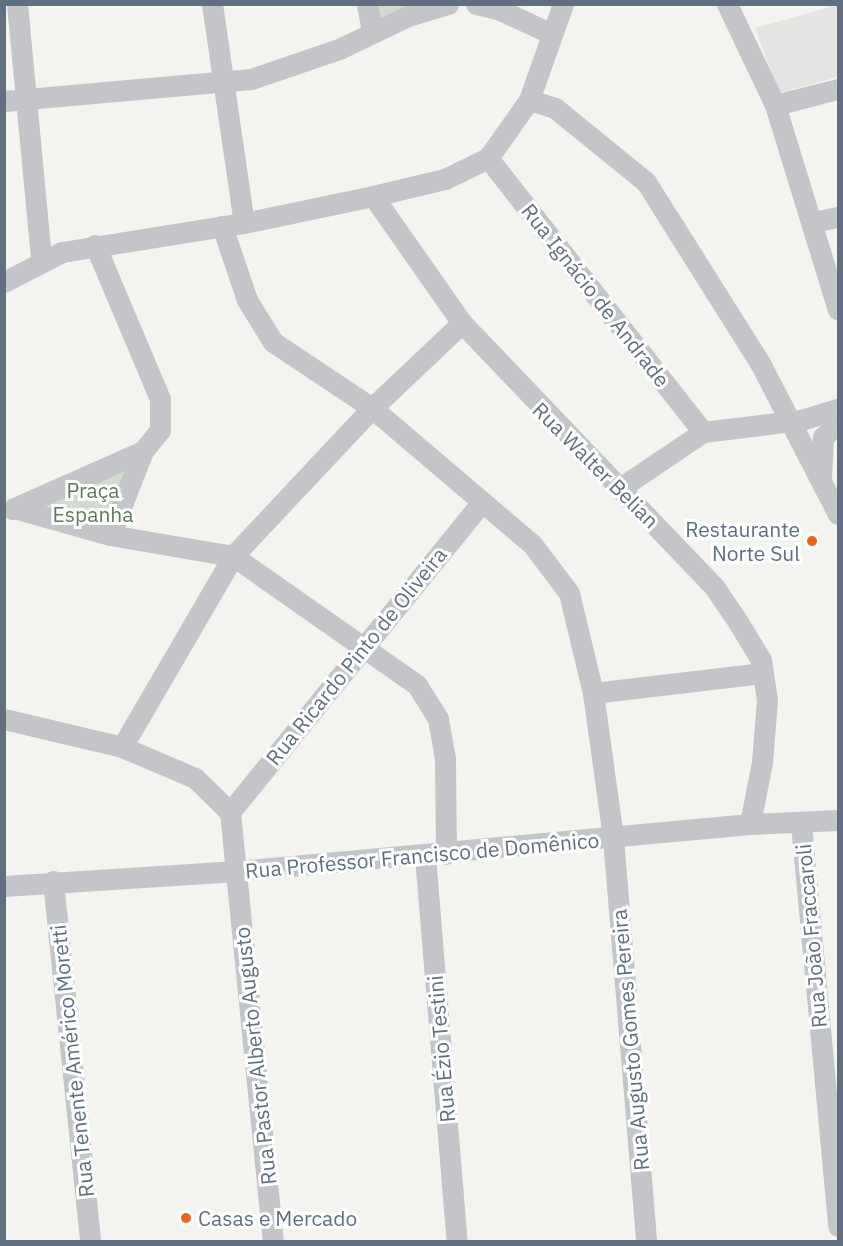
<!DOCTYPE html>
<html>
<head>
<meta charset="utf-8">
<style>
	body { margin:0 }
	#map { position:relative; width:843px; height:1246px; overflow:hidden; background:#f3f4ef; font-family:"IBM Plex Sans",sans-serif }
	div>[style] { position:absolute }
	.built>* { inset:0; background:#e4e4e3 }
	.green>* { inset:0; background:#d3dbd0 }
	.minor>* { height:21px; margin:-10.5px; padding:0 10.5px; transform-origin:10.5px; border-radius:10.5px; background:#c3c5c9 }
	.dots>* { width:16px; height:16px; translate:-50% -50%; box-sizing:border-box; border:3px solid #fff; border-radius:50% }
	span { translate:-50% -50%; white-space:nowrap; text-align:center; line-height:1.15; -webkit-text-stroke:6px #fff; paint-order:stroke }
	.street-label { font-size:21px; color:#616f82 }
	.park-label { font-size:21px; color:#627960 }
	.poi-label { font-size:21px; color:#616f82 }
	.right { translate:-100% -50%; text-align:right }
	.left { translate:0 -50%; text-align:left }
	.frame { position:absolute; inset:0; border:6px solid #616f82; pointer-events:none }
</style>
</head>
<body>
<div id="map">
	<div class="built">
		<i style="clip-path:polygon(838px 5px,838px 77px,779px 93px,755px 28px)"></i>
	</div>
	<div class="green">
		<i style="clip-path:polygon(424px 4px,372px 33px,368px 5px)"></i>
		<i style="clip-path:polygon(126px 468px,106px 523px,97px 526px,38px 504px)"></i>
	</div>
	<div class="minor">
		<i style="left:17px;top:4px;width:257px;rotate:84.6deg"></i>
		<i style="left:212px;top:4px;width:221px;rotate:81.7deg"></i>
		<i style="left:367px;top:4px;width:29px;rotate:80deg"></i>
		<i style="left:476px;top:4px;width:23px;rotate:13deg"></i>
		<i style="left:498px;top:9px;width:57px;rotate:24.8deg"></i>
		<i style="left:727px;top:4px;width:112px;rotate:64.6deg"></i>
		<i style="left:775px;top:105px;width:214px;rotate:72.9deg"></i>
		<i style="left:529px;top:100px;width:27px;rotate:17deg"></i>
		<i style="left:555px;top:108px;width:117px;rotate:39.1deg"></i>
		<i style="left:646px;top:182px;width:214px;rotate:57.8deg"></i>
		<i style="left:760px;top:363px;width:170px;rotate:62.7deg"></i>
		<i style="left:4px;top:101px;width:248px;rotate:-5.1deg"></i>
		<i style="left:251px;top:79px;width:93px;rotate:-18.8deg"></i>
		<i style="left:339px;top:49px;width:76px;rotate:-25.6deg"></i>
		<i style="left:408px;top:16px;width:42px;rotate:-16.7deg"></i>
		<i style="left:775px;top:105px;width:65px;rotate:-14.3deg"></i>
		<i style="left:488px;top:158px;width:348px;rotate:51.9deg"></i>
		<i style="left:373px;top:196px;width:155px;rotate:55deg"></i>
		<i style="left:462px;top:323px;width:366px;rotate:46.3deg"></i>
		<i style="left:715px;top:588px;width:41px;rotate:55.9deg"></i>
		<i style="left:738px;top:622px;width:44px;rotate:58.8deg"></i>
		<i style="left:761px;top:660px;width:40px;rotate:81.5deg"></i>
		<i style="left:767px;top:700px;width:62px;rotate:94.6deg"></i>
		<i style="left:762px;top:762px;width:63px;rotate:101deg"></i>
		<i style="left:814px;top:222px;width:25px;rotate:-12deg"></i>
		<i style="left:222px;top:226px;width:78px;rotate:71.3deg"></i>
		<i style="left:247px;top:300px;width:49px;rotate:58.2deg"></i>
		<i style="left:273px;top:342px;width:119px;rotate:33.7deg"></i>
		<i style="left:372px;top:408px;width:210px;rotate:40.4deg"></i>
		<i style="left:532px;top:544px;width:61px;rotate:52.9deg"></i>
		<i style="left:569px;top:593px;width:103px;rotate:76.5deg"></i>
		<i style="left:593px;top:693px;width:146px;rotate:82.1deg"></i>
		<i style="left:613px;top:838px;width:405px;rotate:85.3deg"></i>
		<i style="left:95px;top:245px;width:167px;rotate:67.1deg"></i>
		<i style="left:160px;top:399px;width:31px;rotate:90deg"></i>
		<i style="left:160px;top:430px;width:27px;rotate:129deg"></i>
		<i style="left:143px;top:451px;width:90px;rotate:111.4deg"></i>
		<i style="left:4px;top:282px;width:65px;rotate:-27.3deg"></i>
		<i style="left:62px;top:252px;width:184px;rotate:-9.1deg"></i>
		<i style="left:244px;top:223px;width:132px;rotate:-11.8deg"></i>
		<i style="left:373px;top:196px;width:74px;rotate:-13.3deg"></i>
		<i style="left:445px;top:179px;width:48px;rotate:-26deg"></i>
		<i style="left:488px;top:158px;width:71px;rotate:-54.7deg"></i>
		<i style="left:529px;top:100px;width:102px;rotate:-70.5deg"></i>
		<i style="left:821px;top:479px;width:42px;rotate:-87.3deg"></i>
		<i style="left:823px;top:437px;width:21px;rotate:-43deg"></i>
		<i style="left:620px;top:488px;width:100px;rotate:-34deg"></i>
		<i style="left:703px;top:432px;width:99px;rotate:-7deg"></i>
		<i style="left:801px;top:420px;width:39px;rotate:-17deg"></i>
		<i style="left:12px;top:509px;width:143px;rotate:-23.9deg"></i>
		<i style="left:17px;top:509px;width:97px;rotate:15.6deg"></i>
		<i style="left:110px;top:535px;width:125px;rotate:9.7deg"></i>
		<i style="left:233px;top:556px;width:225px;rotate:35deg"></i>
		<i style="left:417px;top:685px;width:40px;rotate:58deg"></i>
		<i style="left:438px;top:719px;width:40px;rotate:80deg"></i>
		<i style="left:445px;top:758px;width:96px;rotate:89.4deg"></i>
		<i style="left:593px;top:693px;width:171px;rotate:-6.7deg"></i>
		<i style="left:4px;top:719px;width:121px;rotate:13.3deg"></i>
		<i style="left:122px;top:747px;width:79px;rotate:23deg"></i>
		<i style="left:195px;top:778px;width:49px;rotate:44.2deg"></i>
		<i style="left:230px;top:812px;width:432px;rotate:84.3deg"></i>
		<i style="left:122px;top:747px;width:221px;rotate:-59.8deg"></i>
		<i style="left:233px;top:556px;width:203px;rotate:-46.8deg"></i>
		<i style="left:372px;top:408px;width:124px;rotate:-43.4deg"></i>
		<i style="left:230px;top:812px;width:400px;rotate:-50.9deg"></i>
		<i style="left:801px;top:824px;width:404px;rotate:84.7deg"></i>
		<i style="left:425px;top:856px;width:387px;rotate:85.3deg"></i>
		<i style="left:53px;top:881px;width:363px;rotate:84.1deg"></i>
		<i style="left:4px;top:886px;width:233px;rotate:-3.7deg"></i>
		<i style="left:237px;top:871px;width:515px;rotate:-5.23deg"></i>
		<i style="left:750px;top:824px;width:88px;rotate:-2.6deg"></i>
	</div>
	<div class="dots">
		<i style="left:812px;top:541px;background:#ee6315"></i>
		<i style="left:186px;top:1218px;background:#ee6315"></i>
	</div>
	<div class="street-label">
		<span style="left:596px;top:295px;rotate:52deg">Rua Ignácio de Andrade</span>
		<span style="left:596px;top:465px;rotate:45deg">Rua Walter Belian</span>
		<span style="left:356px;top:656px;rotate:-51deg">Rua Ricardo Pinto de Oliveira</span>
		<span style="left:422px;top:855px;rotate:-5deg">Rua Professor Francisco de Domênico</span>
		<span style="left:811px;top:936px;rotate:-95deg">Rua João Fraccaroli</span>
		<span style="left:630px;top:1040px;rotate:-95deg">Rua Augusto Gomes Pereira</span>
		<span style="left:441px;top:1049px;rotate:-95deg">Rua Ézio Testini</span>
		<span style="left:255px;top:1056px;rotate:-96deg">Rua Pastor Alberto Augusto</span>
		<span style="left:72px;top:1061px;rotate:-96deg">Rua Tenente Américo Moretti</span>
	</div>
	<div class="park-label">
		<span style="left:93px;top:502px">Praça<br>Espanha</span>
	</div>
	<div class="poi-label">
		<span class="right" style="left:800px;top:541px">Restaurante<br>Norte Sul</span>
		<span class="left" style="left:198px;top:1218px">Casas e Mercado</span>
	</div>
	<div class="frame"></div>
</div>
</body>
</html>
